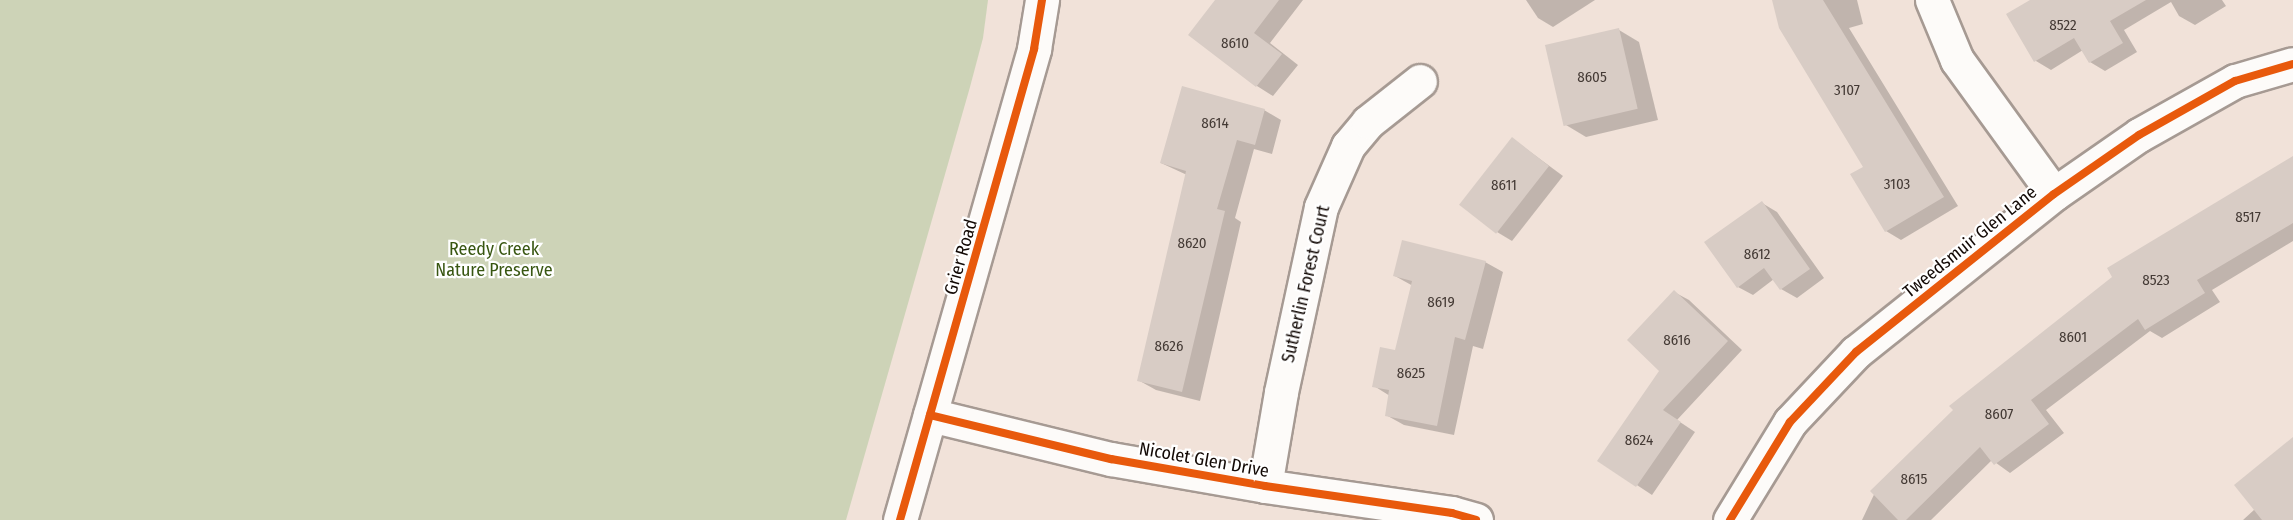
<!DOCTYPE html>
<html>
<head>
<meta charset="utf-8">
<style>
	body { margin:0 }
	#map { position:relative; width:2293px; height:520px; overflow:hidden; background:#f1e2d9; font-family:"Fira Sans Condensed",sans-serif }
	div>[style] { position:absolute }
	.green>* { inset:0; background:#cdd3b7 }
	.shadow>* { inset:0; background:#0003 }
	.building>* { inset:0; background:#d8ccc5; transform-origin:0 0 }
	.roads { filter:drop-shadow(2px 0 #a69a93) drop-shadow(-2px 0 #a69a93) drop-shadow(0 2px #a69a93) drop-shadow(0 -2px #a69a93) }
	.street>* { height:33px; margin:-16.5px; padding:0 16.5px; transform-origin:16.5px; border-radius:16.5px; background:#fdfbf9 }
	.secondary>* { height:33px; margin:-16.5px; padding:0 16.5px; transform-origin:16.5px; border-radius:16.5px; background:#fdfbf9 }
	.cycleway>* { height:8px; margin:-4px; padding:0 4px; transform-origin:4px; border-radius:4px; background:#e8590c }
	span { translate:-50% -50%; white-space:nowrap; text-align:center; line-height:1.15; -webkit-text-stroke:4.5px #fff; paint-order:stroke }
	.number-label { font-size:15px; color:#443a35 }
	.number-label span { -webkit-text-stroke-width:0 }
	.street-label { font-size:18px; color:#120905 }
	.park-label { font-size:18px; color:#385611 }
</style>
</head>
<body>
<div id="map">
	<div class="green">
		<i style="clip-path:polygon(0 0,988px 0,983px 38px,970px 87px,846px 520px,0 520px)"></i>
	</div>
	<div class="shadow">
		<i style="clip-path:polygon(1216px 0,1303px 0,1270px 43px,1298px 65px,1273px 96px,1257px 86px)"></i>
		<i style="clip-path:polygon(1526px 0,1595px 0,1553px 27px,1538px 18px)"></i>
		<i style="clip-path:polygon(1773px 0,1857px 0,1863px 24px,1849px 28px,1958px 206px,1901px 240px,1886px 231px,1865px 167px)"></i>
		<i style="clip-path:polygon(2033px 0,2222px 0,2226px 6px,2195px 25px,2179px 16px,2171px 2px,2124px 30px,2137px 52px,2105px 71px,2090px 62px,2083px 50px,2051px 70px,2036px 61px)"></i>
		<i style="clip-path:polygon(1619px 30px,1639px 42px,1658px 120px,1586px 137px,1566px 125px)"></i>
		<i style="clip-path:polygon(1264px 110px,1281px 120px,1272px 154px,1254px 149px,1235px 218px,1241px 222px,1200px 401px,1156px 390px,1138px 380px,1187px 175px,1161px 163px)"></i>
		<i style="clip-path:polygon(1513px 139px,1563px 176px,1512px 241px,1497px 232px)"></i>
		<i style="clip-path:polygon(2293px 158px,2293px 241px,2212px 290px,2220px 302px,2162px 338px,2150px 331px,2046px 410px,2064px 433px,2010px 473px,1992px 460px,1931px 520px,1862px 520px,1879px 484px)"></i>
		<i style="clip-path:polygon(1762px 203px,1777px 212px,1824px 278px,1797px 298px,1781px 289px,1774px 279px,1753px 295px,1738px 287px)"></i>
		<i style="clip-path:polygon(1485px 262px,1503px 272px,1483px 349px,1473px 346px,1454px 435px,1404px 425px,1386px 415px,1390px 396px,1374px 386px,1396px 352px,1413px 286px,1395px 276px)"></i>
		<i style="clip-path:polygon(1674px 292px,1689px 300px,1742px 350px,1677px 420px,1695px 432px,1652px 495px,1599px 460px,1661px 370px)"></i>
		<i style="clip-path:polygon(2293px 438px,2293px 520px,2243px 520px,2255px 509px)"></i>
	</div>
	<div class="building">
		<i style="clip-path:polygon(1215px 0,1279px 0,1254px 33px,1282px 54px,1256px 87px,1188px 35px)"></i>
		<i style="clip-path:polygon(1772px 0,1823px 0,1944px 197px,1885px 232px,1850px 174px,1863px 167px,1779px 28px)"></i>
		<i style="clip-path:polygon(2030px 0,2146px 0,2110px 21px,2123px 43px,2089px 63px,2074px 38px,2034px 62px,2006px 14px)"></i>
		<i style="left:1619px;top:28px;width:83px;height:76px;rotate:77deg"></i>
		<i style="clip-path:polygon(1182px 86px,1265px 109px,1255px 145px,1237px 140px,1217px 209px,1225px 211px,1182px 392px,1137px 381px,1186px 171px,1160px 163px)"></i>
		<i style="left:1512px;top:137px;width:47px;height:86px;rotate:38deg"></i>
		<i style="clip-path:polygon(2293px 156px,2293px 223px,2197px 280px,2205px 293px,2145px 330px,2138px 319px,2031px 400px,2049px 424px,1994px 465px,1980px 447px,1906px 520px,1898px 520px,1870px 491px,1953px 410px,1949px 406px,2112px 277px,2107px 268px)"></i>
		<i style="clip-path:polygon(1762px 201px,1810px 269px,1780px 290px,1764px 268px,1737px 288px,1704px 242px)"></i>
		<i style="clip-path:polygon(1402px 240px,1486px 261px,1465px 340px,1455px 337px,1437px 426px,1385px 416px,1389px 390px,1372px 387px,1380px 347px,1395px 350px,1412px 281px,1393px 276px)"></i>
		<i style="clip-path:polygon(1674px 290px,1728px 341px,1663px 410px,1681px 422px,1636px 487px,1597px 461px,1659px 371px,1627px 340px)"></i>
		<i style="clip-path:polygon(2293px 437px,2293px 520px,2262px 520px,2234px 485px)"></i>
	</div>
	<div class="roads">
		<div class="street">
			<i style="left:1932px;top:0;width:65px;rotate:67.4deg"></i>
			<i style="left:1957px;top:60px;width:165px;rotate:54.1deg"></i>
			<i style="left:930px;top:415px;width:186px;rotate:13.7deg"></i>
			<i style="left:1111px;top:459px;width:156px;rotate:9.9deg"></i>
			<i style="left:1265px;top:486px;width:189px;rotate:8.2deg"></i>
			<i style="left:1452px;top:513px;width:25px;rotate:16deg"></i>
			<i style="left:1265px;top:486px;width:95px;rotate:-80.3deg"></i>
			<i style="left:1281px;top:392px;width:189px;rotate:-77.8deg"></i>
			<i style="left:1321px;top:207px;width:67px;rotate:-66.1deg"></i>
			<i style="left:1348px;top:146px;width:31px;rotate:-50deg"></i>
			<i style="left:1368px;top:122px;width:66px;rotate:-38.3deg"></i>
			<i style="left:1730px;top:520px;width:115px;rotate:-58.5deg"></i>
			<i style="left:1790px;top:422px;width:96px;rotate:-46.7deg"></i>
			<i style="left:1856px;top:352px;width:253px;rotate:-38.6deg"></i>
			<i style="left:2054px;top:194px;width:103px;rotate:-34.8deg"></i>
			<i style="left:2139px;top:135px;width:110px;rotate:-29.4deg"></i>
			<i style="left:2235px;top:81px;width:60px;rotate:-16.3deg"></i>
		</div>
		<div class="secondary">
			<i style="left:900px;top:520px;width:490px;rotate:-74.1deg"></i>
			<i style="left:1034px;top:49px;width:50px;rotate:-80.7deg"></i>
		</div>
	</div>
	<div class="cycleway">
		<i style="left:930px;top:415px;width:186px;rotate:13.7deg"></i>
		<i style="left:1111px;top:459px;width:156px;rotate:9.9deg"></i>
		<i style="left:1265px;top:486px;width:189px;rotate:8.2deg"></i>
		<i style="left:1452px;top:513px;width:25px;rotate:16deg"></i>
		<i style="left:900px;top:520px;width:490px;rotate:-74.1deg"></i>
		<i style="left:1034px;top:49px;width:50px;rotate:-80.7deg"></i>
		<i style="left:1730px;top:520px;width:115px;rotate:-58.5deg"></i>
		<i style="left:1790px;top:422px;width:96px;rotate:-46.7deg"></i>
		<i style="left:1856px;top:352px;width:253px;rotate:-38.6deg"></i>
		<i style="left:2054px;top:194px;width:103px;rotate:-34.8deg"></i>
		<i style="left:2139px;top:135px;width:110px;rotate:-29.4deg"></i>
		<i style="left:2235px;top:81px;width:60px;rotate:-16.3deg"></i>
	</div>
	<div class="number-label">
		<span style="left:2063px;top:26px">8522</span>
		<span style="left:1235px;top:44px">8610</span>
		<span style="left:1592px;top:78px">8605</span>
		<span style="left:1847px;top:91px">3107</span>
		<span style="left:1215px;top:124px">8614</span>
		<span style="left:1897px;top:185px">3103</span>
		<span style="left:1504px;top:186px">8611</span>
		<span style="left:2248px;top:218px">8517</span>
		<span style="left:1192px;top:244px">8620</span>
		<span style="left:1757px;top:255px">8612</span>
		<span style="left:2156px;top:281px">8523</span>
		<span style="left:1441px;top:303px">8619</span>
		<span style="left:2073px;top:338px">8601</span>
		<span style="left:1677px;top:341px">8616</span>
		<span style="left:1169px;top:347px">8626</span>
		<span style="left:1411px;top:374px">8625</span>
		<span style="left:1999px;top:415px">8607</span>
		<span style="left:1639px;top:441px">8624</span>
		<span style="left:1914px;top:480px">8615</span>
	</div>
	<div class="street-label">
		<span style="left:1970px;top:242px;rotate:-39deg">Tweedsmuir Glen Lane</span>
		<span style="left:961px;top:257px;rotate:-74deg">Grier Road</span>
		<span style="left:1306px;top:284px;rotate:-77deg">Sutherlin Forest Court</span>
		<span style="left:1204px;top:460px;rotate:10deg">Nicolet Glen Drive</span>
	</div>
	<div class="park-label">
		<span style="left:494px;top:260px">Reedy Creek<br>Nature Preserve</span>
	</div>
</div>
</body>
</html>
